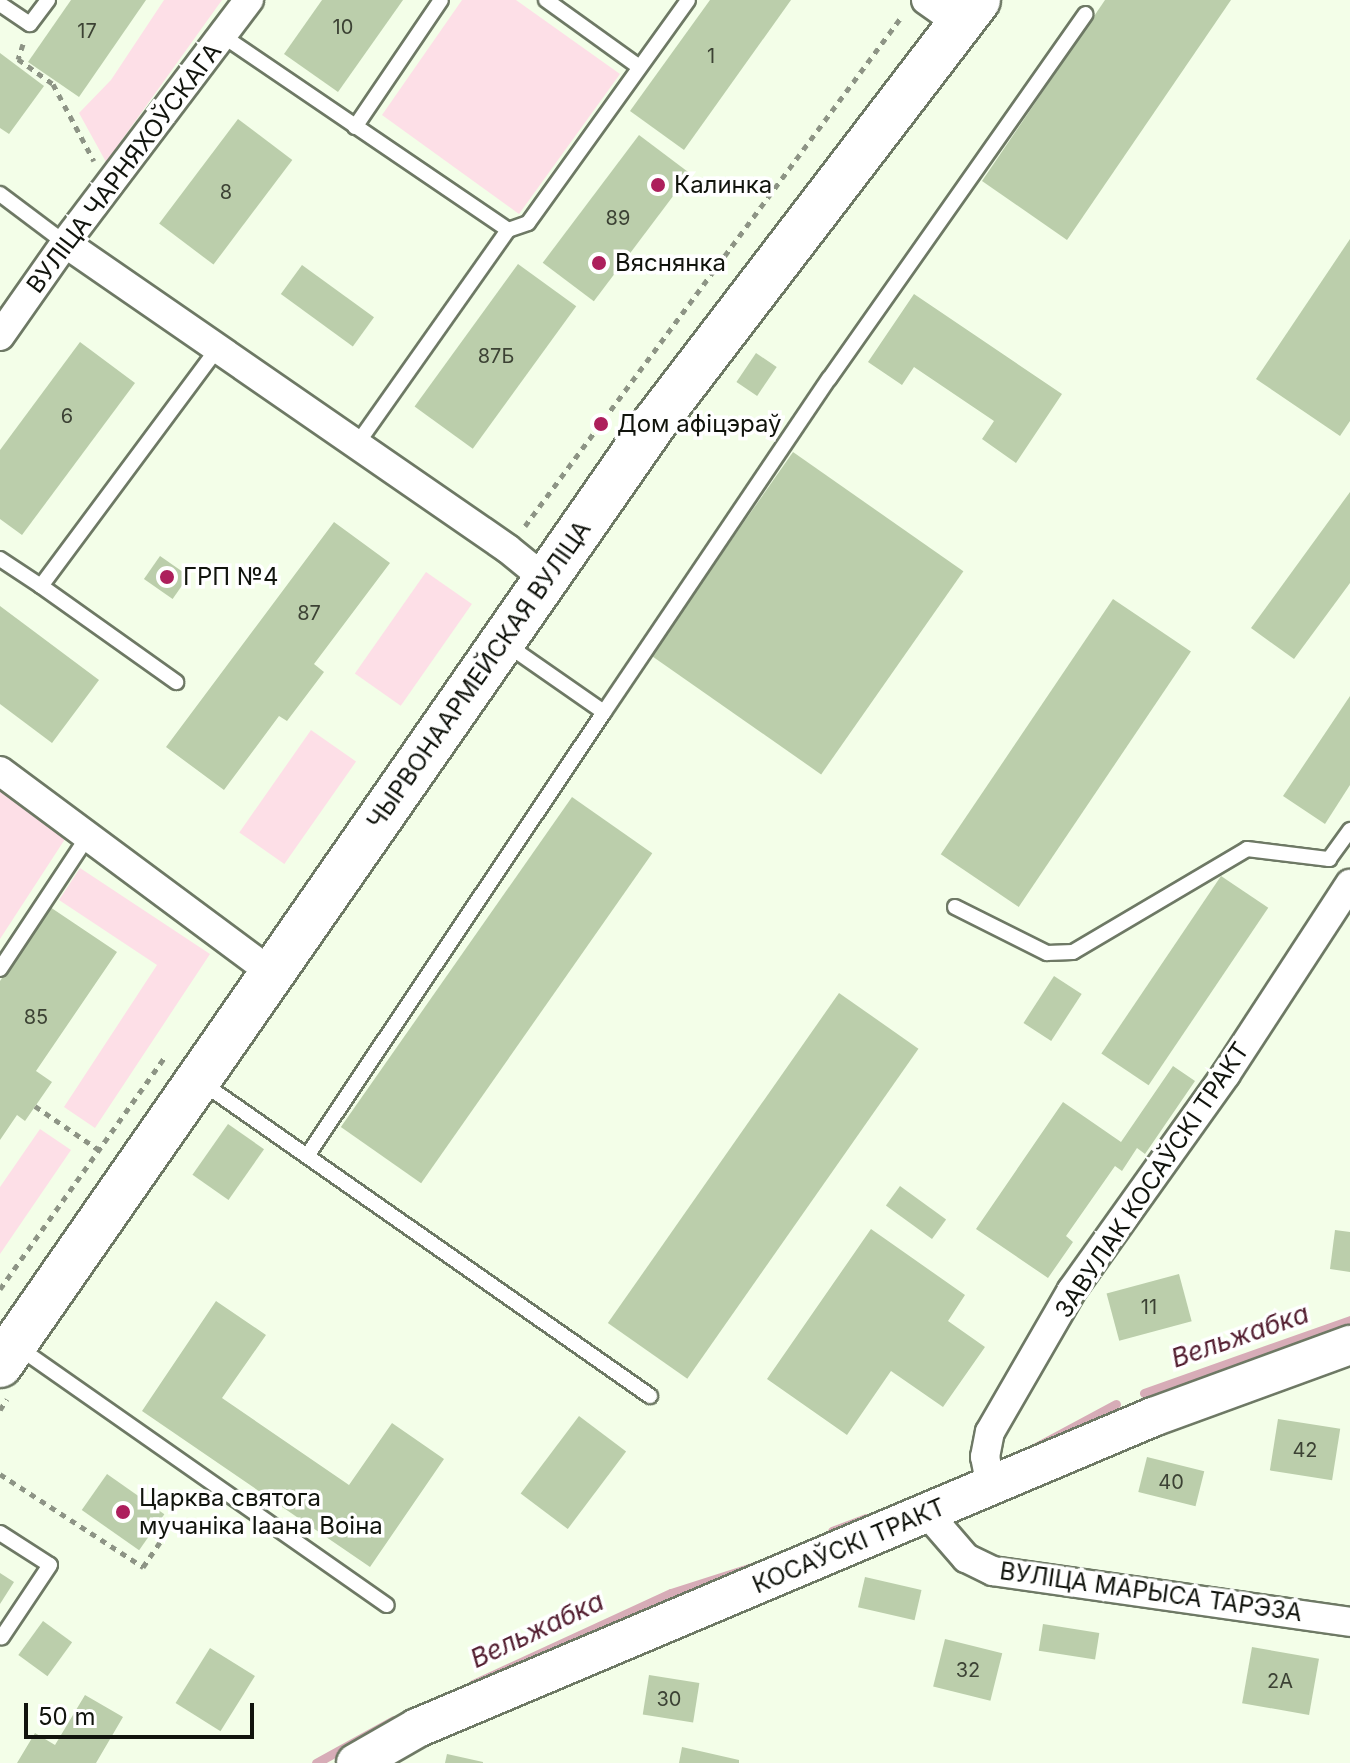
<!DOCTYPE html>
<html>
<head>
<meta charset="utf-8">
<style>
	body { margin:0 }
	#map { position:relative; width:1350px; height:1763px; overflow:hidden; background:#f3fee8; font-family:Inter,sans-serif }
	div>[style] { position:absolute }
	.green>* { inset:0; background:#fddfe7; transform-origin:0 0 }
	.stream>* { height:9px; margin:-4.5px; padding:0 4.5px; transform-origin:4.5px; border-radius:4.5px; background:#d7acb7 }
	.building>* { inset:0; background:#bbceab; transform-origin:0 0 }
	.path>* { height:5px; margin-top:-2.5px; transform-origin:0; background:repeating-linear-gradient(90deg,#8d9485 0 6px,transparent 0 12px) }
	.roads { filter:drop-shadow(2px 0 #6e7965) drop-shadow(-2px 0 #6e7965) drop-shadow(0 2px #6e7965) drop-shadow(0 -2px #6e7965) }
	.lane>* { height:14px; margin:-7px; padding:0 7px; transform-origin:7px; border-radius:7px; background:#fff }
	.street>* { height:28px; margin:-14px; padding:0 14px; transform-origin:14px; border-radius:14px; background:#fff }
	.secondary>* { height:38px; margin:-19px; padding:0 19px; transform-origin:19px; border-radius:19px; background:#fff }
	.highway>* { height:44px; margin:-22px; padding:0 22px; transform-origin:22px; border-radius:22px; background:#fff }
	.dots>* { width:22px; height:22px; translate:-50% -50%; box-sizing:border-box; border:4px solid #fff; border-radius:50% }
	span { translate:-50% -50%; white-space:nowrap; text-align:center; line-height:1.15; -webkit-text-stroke:7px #fff; paint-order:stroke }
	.number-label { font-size:20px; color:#3c4234 }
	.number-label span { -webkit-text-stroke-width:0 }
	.street-label { font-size:24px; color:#11140d }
	.poi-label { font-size:24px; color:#11140d }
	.left { translate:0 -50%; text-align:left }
	.water-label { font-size:26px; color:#531e30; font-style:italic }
	.scale { position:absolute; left:24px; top:1703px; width:230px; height:36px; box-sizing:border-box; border:4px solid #11140d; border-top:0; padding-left:10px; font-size:24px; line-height:28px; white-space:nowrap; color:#11140d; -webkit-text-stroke:6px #fff; paint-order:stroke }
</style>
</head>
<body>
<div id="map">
	<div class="green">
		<i style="clip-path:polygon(164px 0,222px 0,106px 162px,79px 113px,111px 80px)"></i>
		<i style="clip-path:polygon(462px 0,516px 0,620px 74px,519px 214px,382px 115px)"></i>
		<i style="left:426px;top:572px;width:56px;height:124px;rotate:35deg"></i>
		<i style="left:311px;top:730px;width:55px;height:125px;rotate:35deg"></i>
		<i style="clip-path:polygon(0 783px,67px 836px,0 939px)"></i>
		<i style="clip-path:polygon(80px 868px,210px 954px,95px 1128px,64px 1107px,157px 965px,59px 900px)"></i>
		<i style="clip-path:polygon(40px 1129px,71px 1150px,0 1254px,0 1187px)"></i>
	</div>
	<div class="stream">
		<i style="left:1144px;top:1393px;width:219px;rotate:-19.5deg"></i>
		<i style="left:1034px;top:1448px;width:93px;rotate:-28.2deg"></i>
		<i style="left:832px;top:1531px;width:36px;rotate:-21deg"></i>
		<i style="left:473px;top:1684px;width:218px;rotate:-24.7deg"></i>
		<i style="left:671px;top:1593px;width:91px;rotate:-17.8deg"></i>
		<i style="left:316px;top:1763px;width:89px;rotate:-28.9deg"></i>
	</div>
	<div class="building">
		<i style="clip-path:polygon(71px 0,146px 0,79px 97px,28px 62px)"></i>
		<i style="clip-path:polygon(322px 0,403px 0,338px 92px,284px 54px)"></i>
		<i style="clip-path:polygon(710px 0,791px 0,684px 150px,630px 111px)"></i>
		<i style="clip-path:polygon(1105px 0,1231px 0,1067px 240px,982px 181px)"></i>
		<i style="clip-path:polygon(0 53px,44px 86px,9px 134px,0 128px)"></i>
		<i style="left:238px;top:119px;width:68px;height:131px;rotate:37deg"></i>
		<i style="left:639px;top:135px;width:64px;height:160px;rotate:37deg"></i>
		<i style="clip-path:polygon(1350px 239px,1350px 421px,1340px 436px,1256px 379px)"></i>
		<i style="left:518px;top:264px;width:72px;height:176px;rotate:36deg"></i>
		<i style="left:302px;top:265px;width:89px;height:36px;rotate:36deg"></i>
		<i style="clip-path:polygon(914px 294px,1062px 394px,1016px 463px,982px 439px,994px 421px,914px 367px,902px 385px,868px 362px)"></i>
		<i style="clip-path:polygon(80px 342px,135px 383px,22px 535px,0 519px,0 450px)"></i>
		<i style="left:756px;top:353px;width:25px;height:35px;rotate:34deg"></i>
		<i style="left:793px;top:452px;width:208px;height:248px;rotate:35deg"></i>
		<i style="clip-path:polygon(1350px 492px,1350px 583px,1294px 659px,1251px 628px)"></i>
		<i style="clip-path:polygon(334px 522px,390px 563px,314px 664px,324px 672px,287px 721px,279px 716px,224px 790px,166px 747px)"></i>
		<i style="left:160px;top:556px;width:35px;height:28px;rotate:35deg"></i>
		<i style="left:1113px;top:599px;width:94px;height:308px;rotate:34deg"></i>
		<i style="clip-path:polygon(0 606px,99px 680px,52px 743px,0 704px)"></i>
		<i style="clip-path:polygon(1350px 696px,1350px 785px,1325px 824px,1283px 796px)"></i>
		<i style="left:572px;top:797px;width:98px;height:403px;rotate:35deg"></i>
		<i style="left:1221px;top:876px;width:57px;height:214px;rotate:34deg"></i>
		<i style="clip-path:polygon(50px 907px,117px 952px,36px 1071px,52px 1082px,25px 1121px,17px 1115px,0 1140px,0 981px)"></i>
		<i style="left:1054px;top:976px;width:33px;height:56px;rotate:33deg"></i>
		<i style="left:839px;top:993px;width:97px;height:403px;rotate:35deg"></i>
		<i style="clip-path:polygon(1173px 1066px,1195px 1081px,1145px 1154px,1137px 1148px,1122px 1171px,1115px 1166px,1066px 1236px,1073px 1242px,1048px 1278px,976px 1229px,1063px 1102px,1121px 1142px)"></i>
		<i style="left:228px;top:1124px;width:44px;height:62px;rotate:35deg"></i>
		<i style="left:900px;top:1186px;width:57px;height:24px;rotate:36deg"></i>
		<i style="clip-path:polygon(871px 1229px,965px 1295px,948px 1321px,985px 1347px,943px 1407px,891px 1371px,847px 1435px,767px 1379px)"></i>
		<i style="clip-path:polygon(1335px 1230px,1350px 1232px,1350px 1272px,1330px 1269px)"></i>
		<i style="left:1179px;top:1274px;width:49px;height:75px;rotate:75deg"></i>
		<i style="clip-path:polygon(216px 1301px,266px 1335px,222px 1398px,349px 1485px,392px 1423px,444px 1459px,370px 1567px,142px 1411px)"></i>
		<i style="left:579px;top:1416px;width:59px;height:97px;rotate:37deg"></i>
		<i style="left:1278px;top:1419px;width:63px;height:52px;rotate:9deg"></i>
		<i style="left:1147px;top:1457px;width:59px;height:36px;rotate:14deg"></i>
		<i style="left:107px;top:1474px;width:70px;height:44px;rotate:35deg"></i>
		<i style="clip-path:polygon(0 1573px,14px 1582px,0 1604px)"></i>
		<i style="left:865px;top:1577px;width:58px;height:31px;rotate:13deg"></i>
		<i style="left:43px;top:1621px;width:36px;height:42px;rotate:36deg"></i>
		<i style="left:1043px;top:1624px;width:57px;height:27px;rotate:9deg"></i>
		<i style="left:945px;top:1639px;width:59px;height:49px;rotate:14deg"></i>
		<i style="left:1252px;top:1647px;width:68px;height:57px;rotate:10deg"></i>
		<i style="left:210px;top:1648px;width:53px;height:65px;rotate:32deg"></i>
		<i style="left:649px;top:1675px;width:51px;height:40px;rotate:9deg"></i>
		<i style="clip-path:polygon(85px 1695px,123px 1717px,96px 1763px,17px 1763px,35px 1733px,55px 1745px)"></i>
		<i style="clip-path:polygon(682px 1747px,739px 1760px,739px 1763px,679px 1763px)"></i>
		<i style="clip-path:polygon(447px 1754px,483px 1762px,483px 1763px,445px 1763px)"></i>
	</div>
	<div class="path">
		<i style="left:23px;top:44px;width:16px;rotate:108deg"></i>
		<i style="left:18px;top:59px;width:43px;rotate:35.5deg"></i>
		<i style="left:53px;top:84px;width:87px;rotate:62deg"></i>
		<i style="left:525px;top:526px;width:634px;rotate:-53.53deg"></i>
		<i style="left:35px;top:1106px;width:78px;rotate:34.5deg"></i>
		<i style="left:0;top:1289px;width:283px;rotate:-54.6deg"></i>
		<i style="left:0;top:1410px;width:13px;rotate:-58deg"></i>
		<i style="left:0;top:1474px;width:171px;rotate:33deg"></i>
		<i style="left:143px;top:1567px;width:53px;rotate:-55.7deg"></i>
	</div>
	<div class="roads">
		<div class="lane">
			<i style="left:546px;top:0;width:113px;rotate:35.7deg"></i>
			<i style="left:0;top:4px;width:36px;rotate:34deg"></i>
			<i style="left:30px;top:24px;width:30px;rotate:-53deg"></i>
			<i style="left:223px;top:36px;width:345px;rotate:34.2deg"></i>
			<i style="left:508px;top:230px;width:21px;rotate:-19deg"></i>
			<i style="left:528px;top:223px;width:274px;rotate:-54.3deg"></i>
			<i style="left:355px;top:127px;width:153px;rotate:-55.9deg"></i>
			<i style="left:0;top:194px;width:81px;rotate:37deg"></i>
			<i style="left:357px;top:444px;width:262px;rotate:-54.8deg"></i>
			<i style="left:0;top:559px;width:49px;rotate:33.4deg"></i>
			<i style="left:41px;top:586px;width:297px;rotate:-53.4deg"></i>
			<i style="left:41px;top:586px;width:166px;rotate:35.4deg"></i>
			<i style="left:506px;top:644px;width:119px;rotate:34.8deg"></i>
			<i style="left:604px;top:712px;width:402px;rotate:-56deg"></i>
			<i style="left:829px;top:379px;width:446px;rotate:-54.9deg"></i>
			<i style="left:955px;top:907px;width:103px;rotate:26.6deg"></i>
			<i style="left:1047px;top:953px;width:26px;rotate:-2deg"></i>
			<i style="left:1073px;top:952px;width:202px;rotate:-30.6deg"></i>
			<i style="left:1247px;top:849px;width:83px;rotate:7deg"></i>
			<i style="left:1329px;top:859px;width:36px;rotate:-54deg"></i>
			<i style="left:0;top:969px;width:159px;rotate:-56.5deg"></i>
			<i style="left:201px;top:1082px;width:548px;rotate:34.97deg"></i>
			<i style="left:307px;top:1156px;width:534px;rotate:-56.22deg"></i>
			<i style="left:18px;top:1347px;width:450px;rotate:35deg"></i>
			<i style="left:0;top:1533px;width:59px;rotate:32.6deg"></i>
			<i style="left:50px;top:1565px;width:87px;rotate:123.7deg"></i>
		</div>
		<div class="street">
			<i style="left:926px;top:0;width:42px;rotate:35.2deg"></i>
			<i style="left:65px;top:243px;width:538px;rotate:34.63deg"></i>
			<i style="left:508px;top:549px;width:49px;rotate:39.2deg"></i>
			<i style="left:0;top:336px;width:113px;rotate:-55deg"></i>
			<i style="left:65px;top:243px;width:305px;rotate:-52.9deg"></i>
			<i style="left:0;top:771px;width:337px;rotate:36.6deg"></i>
			<i style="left:991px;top:1487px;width:31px;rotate:-101deg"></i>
			<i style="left:985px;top:1457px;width:25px;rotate:-79deg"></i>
			<i style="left:990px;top:1432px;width:164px;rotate:-60deg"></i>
			<i style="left:1072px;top:1290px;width:265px;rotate:-54.5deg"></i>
			<i style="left:1226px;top:1074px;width:227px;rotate:-56.9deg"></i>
			<i style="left:927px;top:1513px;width:60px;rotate:49.1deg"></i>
			<i style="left:966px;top:1558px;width:30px;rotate:26deg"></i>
			<i style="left:993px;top:1571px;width:361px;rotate:8.1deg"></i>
		</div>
		<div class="secondary">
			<i style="left:356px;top:1763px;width:70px;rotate:-29.8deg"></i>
			<i style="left:417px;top:1728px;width:799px;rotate:-22.91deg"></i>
			<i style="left:1153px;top:1417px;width:210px;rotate:-20.1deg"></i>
		</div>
		<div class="highway">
			<i style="left:0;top:1365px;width:1145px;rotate:-55.21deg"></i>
			<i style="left:653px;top:425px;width:535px;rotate:-52.59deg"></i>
		</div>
	</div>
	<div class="dots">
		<i style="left:658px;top:185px;background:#ad1f5c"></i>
		<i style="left:599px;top:263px;background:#ad1f5c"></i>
		<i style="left:601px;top:424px;background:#ad1f5c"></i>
		<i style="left:167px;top:577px;background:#ad1f5c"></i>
		<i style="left:123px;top:1512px;background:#ad1f5c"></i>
	</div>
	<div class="number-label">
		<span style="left:343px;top:27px">10</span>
		<span style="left:87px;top:31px">17</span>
		<span style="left:711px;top:56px">1</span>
		<span style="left:226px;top:192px">8</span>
		<span style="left:618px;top:218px">89</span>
		<span style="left:496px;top:356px">87Б</span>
		<span style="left:67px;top:416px">6</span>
		<span style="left:309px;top:613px">87</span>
		<span style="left:36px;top:1017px">85</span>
		<span style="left:1149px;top:1307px">11</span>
		<span style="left:1305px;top:1450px">42</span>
		<span style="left:1171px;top:1482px">40</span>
		<span style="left:968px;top:1670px">32</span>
		<span style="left:1280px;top:1681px">2А</span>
		<span style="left:669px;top:1699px">30</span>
	</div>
	<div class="street-label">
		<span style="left:124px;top:168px;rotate:-53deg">ВУЛІЦА ЧАРНЯХОЎСКАГА</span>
		<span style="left:479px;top:675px;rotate:-55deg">ЧЫРВОНААРМЕЙСКАЯ ВУЛІЦА</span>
		<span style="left:1152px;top:1180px;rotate:-56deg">ЗАВУЛАК КОСАЎСКІ ТРАКТ</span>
		<span style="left:849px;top:1546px;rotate:-23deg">КОСАЎСКІ ТРАКТ</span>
		<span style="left:1151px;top:1592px;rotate:8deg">ВУЛІЦА МАРЫСА ТАРЭЗА</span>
	</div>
	<div class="poi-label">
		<span class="left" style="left:674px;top:185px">Калинка</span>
		<span class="left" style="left:615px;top:263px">Вяснянка</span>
		<span class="left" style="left:617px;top:424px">Дом афіцэраў</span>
		<span class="left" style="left:183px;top:577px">ГРП №4</span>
		<span class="left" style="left:139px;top:1512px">Царква святога<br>мучаніка Іаана Воіна</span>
	</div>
	<div class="water-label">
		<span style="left:1240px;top:1336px;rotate:-19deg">Вельжабка</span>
		<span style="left:537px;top:1630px;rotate:-25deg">Вельжабка</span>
	</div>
	<div class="scale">50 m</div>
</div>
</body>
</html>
